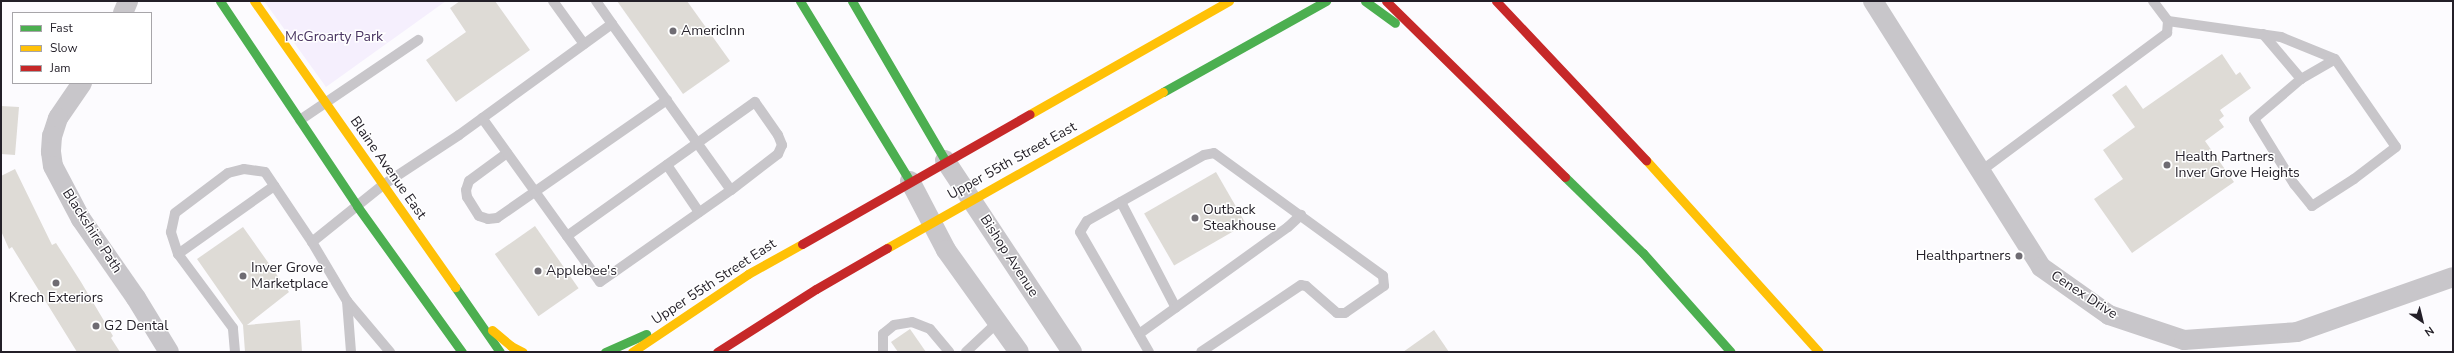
<!DOCTYPE html>
<html>
<head>
<meta charset="utf-8">
<style>
	body { margin:0 }
	#map { position:relative; width:2454px; height:353px; overflow:hidden; background:#fcfbfe; font-family:"Nunito Sans",sans-serif }
	div>[style] { position:absolute }
	.green>* { inset:0; background:#f5effd }
	.building>* { inset:0; background:#dedbd6; transform-origin:0 0 }
	.lane>* { height:10px; margin:-5px; padding:0 5px; transform-origin:5px; border-radius:5px; background:#c8c6ca }
	.street>* { height:20px; margin:-10px; padding:0 10px; transform-origin:10px; border-radius:10px; background:#c8c6ca }
	.fast>* { height:9px; margin:-4.5px; padding:0 4.5px; transform-origin:4.5px; border-radius:4.5px; background:#4caf50 }
	.slow>* { height:9px; margin:-4.5px; padding:0 4.5px; transform-origin:4.5px; border-radius:4.5px; background:#ffc107 }
	.jam>* { height:9px; margin:-4.5px; padding:0 4.5px; transform-origin:4.5px; border-radius:4.5px; background:#c62828 }
	.dots>* { width:11px; height:11px; translate:-50% -50%; box-sizing:border-box; border:2px solid #fff; border-radius:50% }
	span { translate:-50% -50%; white-space:nowrap; text-align:center; line-height:1.15; -webkit-text-stroke:3px #fff; paint-order:stroke }
	.poi-label { font-size:14px; color:#231f28 }
	.left { translate:0 -50%; text-align:left }
	.right { translate:-100% -50%; text-align:right }
	.park-label { font-size:14px; color:#4a3562 }
	.street-label { font-size:14px; color:#231f28 }
	.frame { position:absolute; inset:0; border:2px solid #231f28; pointer-events:none }
	.legend { position:absolute; left:12px; top:12px; width:140px; height:72px; box-sizing:border-box; background:#fff; border:1px solid #a7a5a9; margin:0; padding:5px 7px; list-style:none; font-size:12px; color:#231f28 }
	.legend li { display:flex; align-items:center; gap:8px; height:20px }
	.legend b { width:20px; border:1px solid #a7a5a9 }
	.north { position:absolute; left:2402px; top:301px; width:40px; height:40px; -webkit-text-stroke:3px #fff; paint-order:stroke; rotate:145deg; font-size:11px; font-weight:700; line-height:16px; text-align:center; color:#231f28 }
	.north::after { content:''; display:block; margin:auto; width:14px; height:18px; background:#231f28; clip-path:polygon(50% 0,100% 100%,50% 72%,0 100%) }
</style>
</head>
<body>
<div id="map">
	<div class="green">
		<i style="clip-path:polygon(264px 1px,446px 1px,326px 87px)"></i>
	</div>
	<div class="building">
		<i style="clip-path:polygon(460px 1px,495px 1px,530px 50px,456px 102px,426px 60px,466px 32px,450px 8px)"></i>
		<i style="clip-path:polygon(617px 1px,687px 1px,730px 61px,683px 94px)"></i>
		<i style="clip-path:polygon(2222px 54px,2236px 75px,2240px 72px,2251px 88px,2220px 110px,2224px 116px,2219px 120px,2224px 127px,2205px 141px,2234px 182px,2132px 253px,2094px 199px,2123px 179px,2103px 150px,2135px 127px,2112px 95px,2126px 85px,2143px 109px)"></i>
		<i style="clip-path:polygon(1px 106px,19px 107px,15px 155px,1px 154px)"></i>
		<i style="clip-path:polygon(15px 169px,52px 245px,56px 243px,81px 282px,113px 336px,111px 338px,120px 352px,77px 352px,12px 247px,9px 249px,1px 231px,1px 176px)"></i>
		<i style="left:1216px;top:172px;width:60px;height:83px;rotate:60deg"></i>
		<i style="left:535px;top:226px;width:76px;height:49px;rotate:55deg"></i>
		<i style="clip-path:polygon(243px 227px,289px 292px,247px 325px,300px 320px,302px 352px,245px 352px,243px 325px,197px 259px)"></i>
		<i style="clip-path:polygon(910px 329px,926px 352px,898px 352px,891px 342px)"></i>
		<i style="clip-path:polygon(1434px 330px,1449px 352px,1403px 352px)"></i>
	</div>
	<div class="lane">
		<i style="left:553px;top:1px;width:53px;rotate:54.2deg"></i>
		<i style="left:596px;top:1px;width:28px;rotate:55deg"></i>
		<i style="left:2168px;top:21px;width:114px;rotate:8.1deg"></i>
		<i style="left:2281px;top:37px;width:58px;rotate:22.2deg"></i>
		<i style="left:2335px;top:59px;width:107px;rotate:55.3deg"></i>
		<i style="left:2396px;top:147px;width:53px;rotate:142.7deg"></i>
		<i style="left:2354px;top:179px;width:50px;rotate:147.3deg"></i>
		<i style="left:2312px;top:206px;width:28px;rotate:-129deg"></i>
		<i style="left:2294px;top:184px;width:76px;rotate:-121.6deg"></i>
		<i style="left:2254px;top:119px;width:62px;rotate:-40.4deg"></i>
		<i style="left:2301px;top:79px;width:39px;rotate:-30deg"></i>
		<i style="left:2263px;top:34px;width:59px;rotate:49.8deg"></i>
		<i style="left:300px;top:120px;width:143px;rotate:-34.1deg"></i>
		<i style="left:507px;top:153px;width:47px;rotate:143.6deg"></i>
		<i style="left:469px;top:181px;width:9px;rotate:108deg"></i>
		<i style="left:466px;top:190px;width:7px;rotate:82deg"></i>
		<i style="left:467px;top:197px;width:22px;rotate:58deg"></i>
		<i style="left:479px;top:216px;width:9px;rotate:18deg"></i>
		<i style="left:488px;top:219px;width:9px;rotate:-6deg"></i>
		<i style="left:497px;top:218px;width:207px;rotate:-34.8deg"></i>
		<i style="left:667px;top:165px;width:57px;rotate:55.8deg"></i>
		<i style="left:1981px;top:171px;width:232px;rotate:-36.6deg"></i>
		<i style="left:2167px;top:33px;width:12px;rotate:-85deg"></i>
		<i style="left:2168px;top:21px;width:25px;rotate:-127deg"></i>
		<i style="left:1121px;top:202px;width:119px;rotate:62.6deg"></i>
		<i style="left:567px;top:236px;width:231px;rotate:-35.5deg"></i>
		<i style="left:755px;top:102px;width:40px;rotate:55.1deg"></i>
		<i style="left:778px;top:135px;width:11px;rotate:68deg"></i>
		<i style="left:782px;top:145px;width:10px;rotate:114deg"></i>
		<i style="left:778px;top:154px;width:59px;rotate:142.5deg"></i>
		<i style="left:312px;top:242px;width:91px;rotate:-38.8deg"></i>
		<i style="left:383px;top:185px;width:91px;rotate:-33.3deg"></i>
		<i style="left:459px;top:135px;width:189px;rotate:-36deg"></i>
		<i style="left:612px;top:24px;width:204px;rotate:54.4deg"></i>
		<i style="left:731px;top:190px;width:160px;rotate:144.9deg"></i>
		<i style="left:600px;top:282px;width:202px;rotate:-125.7deg"></i>
		<i style="left:178px;top:254px;width:118px;rotate:-35.3deg"></i>
		<i style="left:347px;top:301px;width:67px;rotate:49.9deg"></i>
		<i style="left:1139px;top:334px;width:183px;rotate:-35.7deg"></i>
		<i style="left:1288px;top:227px;width:18px;rotate:-43deg"></i>
		<i style="left:235px;top:352px;width:24px;rotate:-95deg"></i>
		<i style="left:233px;top:328px;width:92px;rotate:-126.6deg"></i>
		<i style="left:178px;top:254px;width:23px;rotate:-108deg"></i>
		<i style="left:171px;top:232px;width:19px;rotate:-78deg"></i>
		<i style="left:175px;top:213px;width:66px;rotate:-37deg"></i>
		<i style="left:228px;top:173px;width:16px;rotate:-14deg"></i>
		<i style="left:244px;top:169px;width:21px;rotate:8deg"></i>
		<i style="left:265px;top:172px;width:84px;rotate:56.1deg"></i>
		<i style="left:312px;top:242px;width:69px;rotate:59.3deg"></i>
		<i style="left:347px;top:301px;width:51px;rotate:85.5deg"></i>
		<i style="left:883px;top:352px;width:18px;rotate:-90deg"></i>
		<i style="left:883px;top:334px;width:14px;rotate:-39deg"></i>
		<i style="left:894px;top:325px;width:18px;rotate:-9deg"></i>
		<i style="left:912px;top:322px;width:19px;rotate:21deg"></i>
		<i style="left:930px;top:329px;width:30px;rotate:50deg"></i>
		<i style="left:966px;top:352px;width:44px;rotate:-43.2deg"></i>
		<i style="left:1149px;top:352px;width:138px;rotate:-119.9deg"></i>
		<i style="left:1080px;top:232px;width:13px;rotate:-58deg"></i>
		<i style="left:1087px;top:221px;width:134px;rotate:-29.4deg"></i>
		<i style="left:1204px;top:155px;width:10px;rotate:-11deg"></i>
		<i style="left:1214px;top:153px;width:209px;rotate:36deg"></i>
		<i style="left:1383px;top:276px;width:10px;rotate:84deg"></i>
		<i style="left:1384px;top:286px;width:47px;rotate:145.3deg"></i>
		<i style="left:1345px;top:313px;width:8px;rotate:180deg"></i>
		<i style="left:1337px;top:313px;width:41px;rotate:-138.9deg"></i>
		<i style="left:1306px;top:286px;width:5px;rotate:-169deg"></i>
		<i style="left:1301px;top:285px;width:120px;rotate:146.2deg"></i>
	</div>
	<div class="street">
		<i style="left:1873px;top:1px;width:315px;rotate:57.7deg"></i>
		<i style="left:2041px;top:267px;width:83px;rotate:35.2deg"></i>
		<i style="left:2109px;top:315px;width:79px;rotate:18.4deg"></i>
		<i style="left:2184px;top:340px;width:113px;rotate:-4deg"></i>
		<i style="left:2297px;top:332px;width:165px;rotate:-19.4deg"></i>
		<i style="left:123px;top:13px;width:13px;rotate:-67deg"></i>
		<i style="left:82px;top:83px;width:42px;rotate:124.4deg"></i>
		<i style="left:58px;top:118px;width:19px;rotate:108deg"></i>
		<i style="left:52px;top:136px;width:16px;rotate:94deg"></i>
		<i style="left:51px;top:152px;width:14px;rotate:82deg"></i>
		<i style="left:53px;top:166px;width:60px;rotate:62.2deg"></i>
		<i style="left:81px;top:219px;width:96px;rotate:55.2deg"></i>
		<i style="left:136px;top:298px;width:63px;rotate:58.6deg"></i>
		<i style="left:945px;top:160px;width:230px;rotate:56.5deg"></i>
		<i style="left:910px;top:181px;width:78px;rotate:62.4deg"></i>
		<i style="left:946px;top:250px;width:125px;rotate:54.4deg"></i>
	</div>
	<div class="fast">
		<i style="left:220px;top:1px;width:247px;rotate:56.2deg"></i>
		<i style="left:357px;top:206px;width:180px;rotate:54.3deg"></i>
		<i style="left:800px;top:1px;width:211px;rotate:58.6deg"></i>
		<i style="left:852px;top:1px;width:184px;rotate:59.7deg"></i>
		<i style="left:1365px;top:1px;width:37px;rotate:36deg"></i>
		<i style="left:1163px;top:92px;width:187px;rotate:-29.2deg"></i>
		<i style="left:1565px;top:177px;width:109px;rotate:44.3deg"></i>
		<i style="left:1643px;top:253px;width:132px;rotate:48.4deg"></i>
		<i style="left:455px;top:287px;width:79px;rotate:55.3deg"></i>
		<i style="left:605px;top:352px;width:45px;rotate:-23.7deg"></i>
	</div>
	<div class="slow">
		<i style="left:254px;top:1px;width:350px;rotate:54.9deg"></i>
		<i style="left:1030px;top:114px;width:229px;rotate:-29.6deg"></i>
		<i style="left:1646px;top:160px;width:258px;rotate:48deg"></i>
		<i style="left:887px;top:248px;width:317px;rotate:-29.5deg"></i>
		<i style="left:492px;top:330px;width:25px;rotate:40deg"></i>
		<i style="left:511px;top:346px;width:13px;rotate:27deg"></i>
		<i style="left:632px;top:352px;width:140px;rotate:-33.9deg"></i>
		<i style="left:748px;top:274px;width:62px;rotate:-29.1deg"></i>
	</div>
	<div class="jam">
		<i style="left:1386px;top:1px;width:251px;rotate:44.5deg"></i>
		<i style="left:1496px;top:1px;width:219px;rotate:46.7deg"></i>
		<i style="left:802px;top:244px;width:262px;rotate:-29.7deg"></i>
		<i style="left:717px;top:352px;width:117px;rotate:-32.5deg"></i>
		<i style="left:816px;top:289px;width:82px;rotate:-30deg"></i>
	</div>
	<div class="dots">
		<i style="left:673px;top:31px;background:#6f6c73"></i>
		<i style="left:2167px;top:165px;background:#6f6c73"></i>
		<i style="left:1195px;top:218px;background:#6f6c73"></i>
		<i style="left:2019px;top:256px;background:#6f6c73"></i>
		<i style="left:538px;top:271px;background:#6f6c73"></i>
		<i style="left:243px;top:276px;background:#6f6c73"></i>
		<i style="left:56px;top:283px;background:#6f6c73"></i>
		<i style="left:96px;top:326px;background:#6f6c73"></i>
	</div>
	<div class="poi-label">
		<span class="left" style="left:681px;top:31px">AmericInn</span>
		<span class="left" style="left:2175px;top:165px">Health Partners<br>Inver Grove Heights</span>
		<span class="left" style="left:1203px;top:218px">Outback<br>Steakhouse</span>
		<span class="right" style="left:2011px;top:256px">Healthpartners</span>
		<span class="left" style="left:251px;top:276px">Inver Grove<br>Marketplace</span>
		<span class="left" style="left:546px;top:271px">Applebee's</span>
		<span style="left:56px;top:298px">Krech Exteriors</span>
		<span class="left" style="left:104px;top:326px">G2 Dental</span>
	</div>
	<div class="park-label">
		<span style="left:334px;top:37px">McGroarty Park</span>
	</div>
	<div class="street-label">
		<span style="left:1012px;top:161px;rotate:-29deg">Upper 55th Street East</span>
		<span style="left:388px;top:168px;rotate:55deg">Blaine Avenue East</span>
		<span style="left:92px;top:231px;rotate:57deg">Blackshire Path</span>
		<span style="left:1009px;top:256px;rotate:57deg">Bishop Avenue</span>
		<span style="left:714px;top:282px;rotate:-33deg">Upper 55th Street East</span>
		<span style="left:2084px;top:295px;rotate:33deg">Cenex Drive</span>
	</div>
	<div class="frame"></div>
	<ul class="legend">
	<li><b style="height:5px;background:#4caf50"></b>Fast</li>
	<li><b style="height:5px;background:#ffc107"></b>Slow</li>
	<li><b style="height:5px;background:#c62828"></b>Jam</li>
	</ul>
	<div class="north">N</div>
</div>
</body>
</html>
